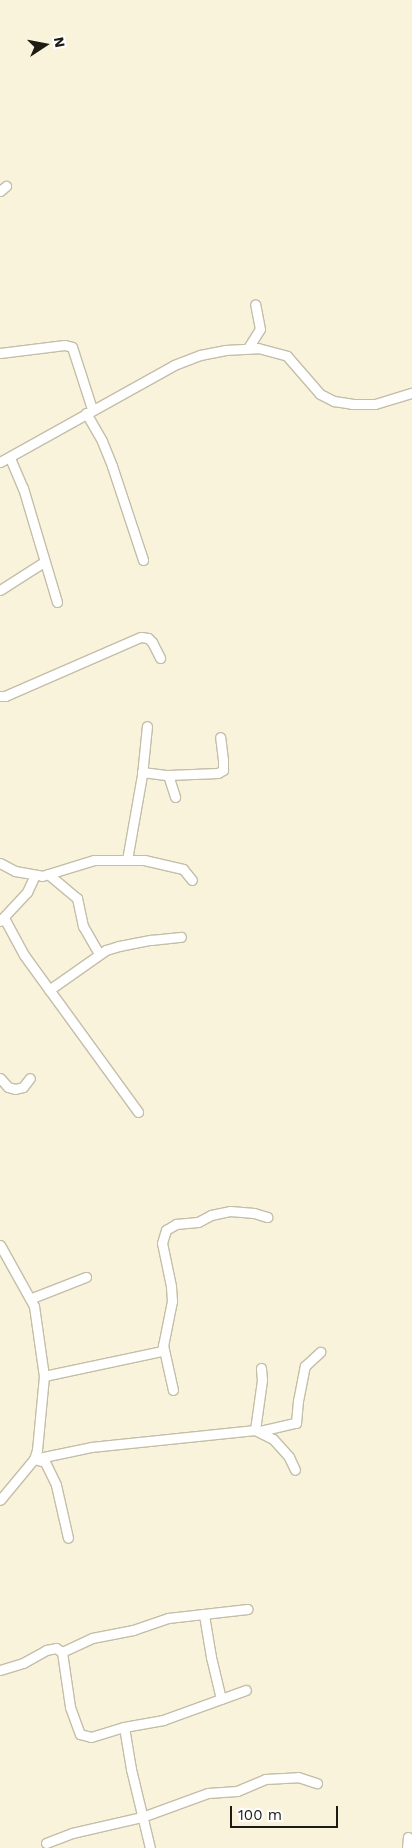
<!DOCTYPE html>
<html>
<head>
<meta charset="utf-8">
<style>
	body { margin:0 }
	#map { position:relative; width:412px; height:1848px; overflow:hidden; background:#f9f3dc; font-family:"Work Sans",sans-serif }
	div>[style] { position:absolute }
	.roads { filter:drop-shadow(1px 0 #c3bea8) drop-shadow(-1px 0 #c3bea8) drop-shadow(0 1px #c3bea8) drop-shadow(0 -1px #c3bea8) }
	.street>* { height:9px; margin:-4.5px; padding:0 4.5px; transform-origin:4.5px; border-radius:4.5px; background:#fff }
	span { translate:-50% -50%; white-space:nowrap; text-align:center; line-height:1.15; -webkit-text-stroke:4px #fff; paint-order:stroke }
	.north { position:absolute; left:20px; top:20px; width:50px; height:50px; -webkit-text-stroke:4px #fff; paint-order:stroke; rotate:79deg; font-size:14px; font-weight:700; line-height:20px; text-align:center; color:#1d1b13 }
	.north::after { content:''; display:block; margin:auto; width:18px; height:22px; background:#1d1b13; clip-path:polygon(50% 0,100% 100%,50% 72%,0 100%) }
	.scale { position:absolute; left:230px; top:1806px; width:108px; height:22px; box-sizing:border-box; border:2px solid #1d1b13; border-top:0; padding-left:6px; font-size:15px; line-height:18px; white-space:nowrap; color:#1d1b13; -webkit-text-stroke:4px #fff; paint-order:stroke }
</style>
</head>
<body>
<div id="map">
	<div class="roads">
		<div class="street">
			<i style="left:0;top:191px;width:8px;rotate:-40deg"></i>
			<i style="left:248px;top:348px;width:22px;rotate:-58deg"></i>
			<i style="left:260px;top:329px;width:25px;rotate:-101deg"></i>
			<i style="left:0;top:353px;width:65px;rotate:-7deg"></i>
			<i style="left:65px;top:345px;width:7px;rotate:16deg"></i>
			<i style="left:72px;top:347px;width:65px;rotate:72.1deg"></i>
			<i style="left:86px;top:413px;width:32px;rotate:60deg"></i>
			<i style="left:102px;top:441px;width:27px;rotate:68deg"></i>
			<i style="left:112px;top:466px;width:99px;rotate:71.7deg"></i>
			<i style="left:10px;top:458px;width:33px;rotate:67deg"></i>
			<i style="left:23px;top:488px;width:119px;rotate:73.4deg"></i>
			<i style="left:0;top:462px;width:199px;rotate:-29.1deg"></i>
			<i style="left:174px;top:365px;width:28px;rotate:-21deg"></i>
			<i style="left:200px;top:355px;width:25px;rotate:-11deg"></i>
			<i style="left:225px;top:350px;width:33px;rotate:-3deg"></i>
			<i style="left:258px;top:348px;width:30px;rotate:15deg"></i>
			<i style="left:287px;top:356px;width:50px;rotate:49deg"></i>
			<i style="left:320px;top:394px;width:16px;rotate:27deg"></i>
			<i style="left:334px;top:401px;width:18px;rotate:9deg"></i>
			<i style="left:352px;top:404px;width:23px"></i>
			<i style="left:375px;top:404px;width:39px;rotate:-17deg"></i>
			<i style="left:0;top:590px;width:52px;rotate:-32.5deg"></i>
			<i style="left:0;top:696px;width:5px"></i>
			<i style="left:5px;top:696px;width:148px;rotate:-23.5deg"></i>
			<i style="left:141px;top:637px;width:7px;rotate:8deg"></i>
			<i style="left:148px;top:638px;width:6px;rotate:45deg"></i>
			<i style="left:152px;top:642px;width:18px;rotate:63deg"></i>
			<i style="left:142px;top:772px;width:26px;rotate:7deg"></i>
			<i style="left:168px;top:775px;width:50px;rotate:-2.3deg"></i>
			<i style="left:218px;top:773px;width:6px;rotate:-31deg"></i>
			<i style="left:223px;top:770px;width:10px;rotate:-90deg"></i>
			<i style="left:223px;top:760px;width:23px;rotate:-97deg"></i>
			<i style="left:168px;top:775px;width:23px;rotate:72deg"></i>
			<i style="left:127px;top:860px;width:86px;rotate:-80deg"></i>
			<i style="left:142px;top:775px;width:49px;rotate:-84.2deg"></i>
			<i style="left:0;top:863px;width:17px;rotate:28deg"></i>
			<i style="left:15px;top:871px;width:27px;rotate:10deg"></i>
			<i style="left:42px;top:876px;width:54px;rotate:-17.1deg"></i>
			<i style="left:94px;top:860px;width:50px"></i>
			<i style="left:144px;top:860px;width:40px;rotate:13deg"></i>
			<i style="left:183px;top:869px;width:14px;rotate:51deg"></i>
			<i style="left:48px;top:874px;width:38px;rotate:40deg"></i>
			<i style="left:77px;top:898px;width:29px;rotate:78deg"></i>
			<i style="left:83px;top:926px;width:32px;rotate:60deg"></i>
			<i style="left:4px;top:918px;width:42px;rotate:61.6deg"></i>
			<i style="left:24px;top:955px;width:194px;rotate:54deg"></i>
			<i style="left:0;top:921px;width:40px;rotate:-47deg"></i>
			<i style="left:27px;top:892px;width:19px;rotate:-65deg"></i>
			<i style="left:49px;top:990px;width:70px;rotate:-35.1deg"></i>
			<i style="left:106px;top:950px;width:14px;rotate:-17deg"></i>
			<i style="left:119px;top:946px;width:33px;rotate:-11deg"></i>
			<i style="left:151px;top:940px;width:30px;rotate:-6deg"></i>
			<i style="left:0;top:1078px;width:12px;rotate:48deg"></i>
			<i style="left:8px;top:1087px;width:7px;rotate:16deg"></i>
			<i style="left:15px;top:1089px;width:8px;rotate:-14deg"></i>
			<i style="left:23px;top:1087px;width:11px;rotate:-52deg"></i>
			<i style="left:0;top:1245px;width:70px;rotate:60.9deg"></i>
			<i style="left:34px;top:1306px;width:71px;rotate:81.9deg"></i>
			<i style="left:44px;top:1376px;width:74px;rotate:95.4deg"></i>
			<i style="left:37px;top:1450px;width:9px;rotate:108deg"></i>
			<i style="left:34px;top:1459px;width:53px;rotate:129.7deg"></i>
			<i style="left:32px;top:1298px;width:58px;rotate:-21.3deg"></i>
			<i style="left:163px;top:1345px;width:46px;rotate:77.5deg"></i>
			<i style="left:44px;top:1376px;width:121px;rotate:-12deg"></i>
			<i style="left:162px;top:1351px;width:51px;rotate:-78.7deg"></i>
			<i style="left:172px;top:1301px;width:15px;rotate:-94deg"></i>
			<i style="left:171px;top:1286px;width:44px;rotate:-101.8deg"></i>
			<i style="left:162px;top:1243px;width:14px;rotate:-73deg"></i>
			<i style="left:166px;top:1230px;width:12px;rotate:-31deg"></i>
			<i style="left:176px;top:1224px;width:22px;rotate:-5deg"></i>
			<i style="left:198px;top:1222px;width:15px;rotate:-28deg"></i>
			<i style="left:211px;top:1215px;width:19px;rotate:-12deg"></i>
			<i style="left:230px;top:1211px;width:24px;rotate:5deg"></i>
			<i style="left:254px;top:1213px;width:14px;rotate:17deg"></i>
			<i style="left:255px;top:1430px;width:50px;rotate:-82deg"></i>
			<i style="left:262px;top:1380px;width:12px;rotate:-95deg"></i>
			<i style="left:260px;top:1431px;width:37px;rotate:-13deg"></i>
			<i style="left:296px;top:1423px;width:22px;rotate:-85deg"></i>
			<i style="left:298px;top:1401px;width:36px;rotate:-79deg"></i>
			<i style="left:305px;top:1366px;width:21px;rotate:-43deg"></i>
			<i style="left:34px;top:1459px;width:58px;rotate:-11.9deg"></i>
			<i style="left:91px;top:1447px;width:165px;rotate:-5.9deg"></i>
			<i style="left:255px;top:1430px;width:20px;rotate:27deg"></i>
			<i style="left:273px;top:1439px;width:24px;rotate:48deg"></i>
			<i style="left:289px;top:1457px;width:14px;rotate:65deg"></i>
			<i style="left:34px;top:1459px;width:11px;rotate:15deg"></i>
			<i style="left:45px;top:1462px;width:25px;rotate:64deg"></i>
			<i style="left:56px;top:1485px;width:54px;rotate:77.2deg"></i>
			<i style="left:204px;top:1615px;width:43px;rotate:80.5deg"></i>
			<i style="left:211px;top:1657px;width:43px;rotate:76.6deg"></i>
			<i style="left:62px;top:1652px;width:33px;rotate:-25deg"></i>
			<i style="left:92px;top:1638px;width:42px;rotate:-11deg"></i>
			<i style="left:133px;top:1630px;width:37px;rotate:-19deg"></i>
			<i style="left:168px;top:1618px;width:80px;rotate:-6.5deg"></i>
			<i style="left:0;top:1670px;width:24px;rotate:-17deg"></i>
			<i style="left:23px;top:1663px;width:26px;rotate:-29deg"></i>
			<i style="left:46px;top:1650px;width:10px;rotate:-11deg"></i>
			<i style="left:56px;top:1648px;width:7px;rotate:34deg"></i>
			<i style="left:62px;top:1652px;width:56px;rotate:81.7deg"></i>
			<i style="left:70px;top:1707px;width:29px;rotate:70deg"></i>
			<i style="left:80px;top:1734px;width:11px;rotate:15deg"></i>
			<i style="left:91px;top:1737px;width:34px;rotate:-17deg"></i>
			<i style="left:124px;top:1727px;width:43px;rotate:80.5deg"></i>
			<i style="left:131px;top:1769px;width:81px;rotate:76.5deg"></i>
			<i style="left:124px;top:1727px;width:40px;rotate:-10deg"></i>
			<i style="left:163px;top:1720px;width:88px;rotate:-19.9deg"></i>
			<i style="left:46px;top:1843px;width:28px;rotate:-21deg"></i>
			<i style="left:72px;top:1833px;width:72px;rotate:-12.9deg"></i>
			<i style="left:142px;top:1817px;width:70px;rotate:-20deg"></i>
			<i style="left:208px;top:1793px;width:29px;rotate:-4deg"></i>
			<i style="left:237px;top:1791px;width:30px;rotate:-23deg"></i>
			<i style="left:265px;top:1779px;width:33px;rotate:-3deg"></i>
			<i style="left:298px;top:1777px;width:20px;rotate:18deg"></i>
			<i style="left:407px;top:1848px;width:11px;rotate:-85deg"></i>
		</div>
	</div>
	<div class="north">N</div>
	<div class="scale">100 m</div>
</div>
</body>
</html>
